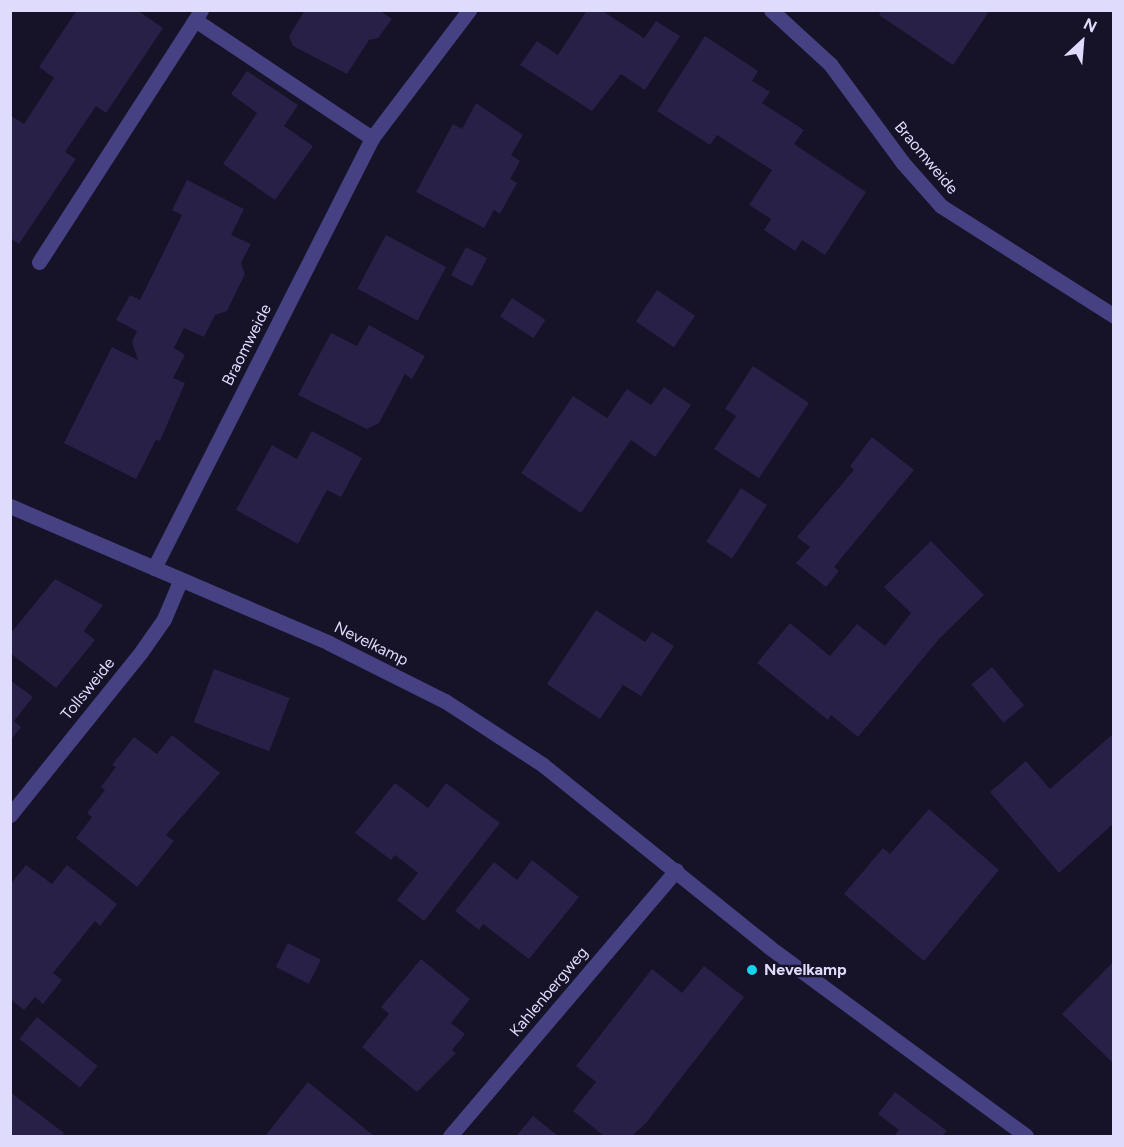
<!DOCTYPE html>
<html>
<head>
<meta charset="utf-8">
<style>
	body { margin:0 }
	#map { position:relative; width:1124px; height:1147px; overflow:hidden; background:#161227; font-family:Figtree,sans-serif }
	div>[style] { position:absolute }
	.building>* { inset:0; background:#282046; transform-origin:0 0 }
	.minor>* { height:15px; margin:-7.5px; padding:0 7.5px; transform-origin:7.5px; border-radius:7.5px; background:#454182 }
	.dots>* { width:16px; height:16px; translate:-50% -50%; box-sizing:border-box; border:3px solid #161227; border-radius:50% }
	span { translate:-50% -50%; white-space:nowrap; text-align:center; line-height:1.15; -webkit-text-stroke:4.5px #161227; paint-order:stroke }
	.street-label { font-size:16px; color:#dfdbfc }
	.poi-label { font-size:16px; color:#dfdbfc; font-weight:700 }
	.left { translate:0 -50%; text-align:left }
	.frame { position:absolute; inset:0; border:12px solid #dfdbfc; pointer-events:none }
	.north { position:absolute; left:1052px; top:12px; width:60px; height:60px; -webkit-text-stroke:4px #161227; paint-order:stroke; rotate:26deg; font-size:16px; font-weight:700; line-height:24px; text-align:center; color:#dfdbfc }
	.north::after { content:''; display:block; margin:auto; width:21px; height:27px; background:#dfdbfc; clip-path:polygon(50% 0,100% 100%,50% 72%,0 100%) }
</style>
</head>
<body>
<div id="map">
	<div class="building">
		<i style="clip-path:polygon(77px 10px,137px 10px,163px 28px,106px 113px,96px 106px,65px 152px,76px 159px,19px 244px,10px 238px,10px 115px,24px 124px,54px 78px,39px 67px)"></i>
		<i style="clip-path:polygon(305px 10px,379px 10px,392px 19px,378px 38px,369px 40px,347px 74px,293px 46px,289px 36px)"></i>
		<i style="clip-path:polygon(587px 10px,601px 10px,644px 38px,656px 21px,680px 36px,645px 90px,621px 74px,592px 111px,520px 65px,537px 41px,558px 55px)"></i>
		<i style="clip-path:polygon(882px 10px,984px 10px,988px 13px,953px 65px,879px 15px)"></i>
		<i style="clip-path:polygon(705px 36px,758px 71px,752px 81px,770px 92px,762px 103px,804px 130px,794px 144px,866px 192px,825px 255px,802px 240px,795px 251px,764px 230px,771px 219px,749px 205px,772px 170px,717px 135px,710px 145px,657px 111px)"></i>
		<i style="clip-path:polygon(247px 71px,298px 105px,284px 126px,313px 146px,275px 200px,223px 164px,257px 113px,231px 94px)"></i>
		<i style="clip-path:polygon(476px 103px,523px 135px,511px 155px,520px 161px,510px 179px,517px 183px,500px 214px,494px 210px,484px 228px,416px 192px,453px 124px,462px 129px)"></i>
		<i style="clip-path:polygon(187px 180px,244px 209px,231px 235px,251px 244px,241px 263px,245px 274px,227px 311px,215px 315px,204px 337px,184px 328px,174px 348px,185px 355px,173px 378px,185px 383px,160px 441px,156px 440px,136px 479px,64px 443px,112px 347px,138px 360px,132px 342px,137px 331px,116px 320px,130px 295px,140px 300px,182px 215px,172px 210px)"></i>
		<i style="left:386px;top:235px;width:68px;height:61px;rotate:28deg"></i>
		<i style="left:466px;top:247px;width:24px;height:32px;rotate:28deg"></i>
		<i style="left:657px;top:290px;width:46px;height:38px;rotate:34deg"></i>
		<i style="left:512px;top:298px;width:40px;height:22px;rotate:33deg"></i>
		<i style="clip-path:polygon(369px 325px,425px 356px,412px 379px,405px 374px,379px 423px,367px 429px,298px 395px,331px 333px,357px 346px)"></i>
		<i style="clip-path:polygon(753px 366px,809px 403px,759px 478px,714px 449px,736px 416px,725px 409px)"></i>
		<i style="clip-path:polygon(664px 387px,691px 405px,655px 457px,631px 440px,581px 513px,521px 473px,573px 396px,607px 418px,627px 389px,651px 405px)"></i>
		<i style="clip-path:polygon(312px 431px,362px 458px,341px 497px,327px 490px,298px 544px,236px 510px,272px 445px,297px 459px)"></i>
		<i style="clip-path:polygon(872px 437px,914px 470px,834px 567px,839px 571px,826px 587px,796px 563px,810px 547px,797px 537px,854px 470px,850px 466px)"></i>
		<i style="left:741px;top:488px;width:31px;height:64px;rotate:33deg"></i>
		<i style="clip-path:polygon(931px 541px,984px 595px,939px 639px,858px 737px,831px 715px,828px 720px,757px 663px,790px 623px,830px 656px,857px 624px,885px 646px,911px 613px,884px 587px)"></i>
		<i style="clip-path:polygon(55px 579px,103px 605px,84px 631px,95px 640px,56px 688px,10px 653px,10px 634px)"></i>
		<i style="clip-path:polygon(596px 610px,645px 642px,652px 632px,674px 646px,641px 696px,623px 685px,600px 719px,547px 684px)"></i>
		<i style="left:992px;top:667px;width:50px;height:27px;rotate:50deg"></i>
		<i style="left:214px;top:669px;width:81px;height:57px;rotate:21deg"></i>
		<i style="clip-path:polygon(10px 680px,33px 697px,14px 721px,21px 727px,10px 741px)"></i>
		<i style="clip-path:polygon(1114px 733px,1114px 823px,1059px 873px,990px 792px,1026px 761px,1050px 789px)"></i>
		<i style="clip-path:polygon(172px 735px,220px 773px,166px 835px,174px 841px,137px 887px,76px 838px,92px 817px,87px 813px,105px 790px,101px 787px,116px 767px,112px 765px,134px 737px,157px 754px)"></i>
		<i style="clip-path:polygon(395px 783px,428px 808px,446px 783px,500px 823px,424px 921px,397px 900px,418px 873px,395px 855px,391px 860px,355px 833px)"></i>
		<i style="clip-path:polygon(929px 809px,999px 870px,924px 961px,844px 894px,883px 848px,890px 854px)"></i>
		<i style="clip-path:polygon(532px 860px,579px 897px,529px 959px,483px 924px,479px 930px,455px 911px,494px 862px,517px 880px)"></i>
		<i style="clip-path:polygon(26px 865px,52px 884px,67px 865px,117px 904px,100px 926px,95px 921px,53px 973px,62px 980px,43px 1004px,35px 997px,24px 1010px,10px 999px,10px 885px)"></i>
		<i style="left:288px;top:943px;width:37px;height:27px;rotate:27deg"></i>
		<i style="clip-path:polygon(421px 959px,470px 999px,451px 1023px,465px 1034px,452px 1050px,456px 1053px,417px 1092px,362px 1047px,389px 1014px,381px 1007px)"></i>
		<i style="clip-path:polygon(1114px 961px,1114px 1064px,1062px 1014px)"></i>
		<i style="clip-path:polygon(704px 966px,744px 997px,646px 1123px,632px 1136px,604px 1136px,573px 1111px,596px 1082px,576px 1066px,652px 969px,682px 993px)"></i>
		<i style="left:37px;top:1017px;width:78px;height:28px;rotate:39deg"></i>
		<i style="clip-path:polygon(308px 1082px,374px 1136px,265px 1136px)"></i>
		<i style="clip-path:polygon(10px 1092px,64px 1133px,62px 1136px,10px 1136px)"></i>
		<i style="clip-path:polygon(895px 1092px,947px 1131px,942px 1136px,894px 1136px,899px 1130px,878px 1114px)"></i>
		<i style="clip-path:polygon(533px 1116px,558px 1136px,516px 1136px)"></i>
	</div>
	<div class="minor">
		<i style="left:201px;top:10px;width:12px;rotate:121deg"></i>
		<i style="left:195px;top:20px;width:213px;rotate:33.7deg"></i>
		<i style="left:771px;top:10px;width:80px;rotate:42.5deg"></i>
		<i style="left:830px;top:64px;width:123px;rotate:53.6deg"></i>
		<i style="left:903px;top:163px;width:57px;rotate:48.5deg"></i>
		<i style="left:941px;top:206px;width:205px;rotate:32.4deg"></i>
		<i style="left:39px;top:262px;width:288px;rotate:-57.2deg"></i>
		<i style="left:10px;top:506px;width:347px;rotate:23.2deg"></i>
		<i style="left:329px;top:643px;width:130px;rotate:26.6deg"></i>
		<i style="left:445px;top:701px;width:117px;rotate:33.1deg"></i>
		<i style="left:543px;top:765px;width:290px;rotate:38.8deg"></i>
		<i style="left:769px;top:947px;width:319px;rotate:36.3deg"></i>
		<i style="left:154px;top:568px;width:482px;rotate:-63.1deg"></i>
		<i style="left:372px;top:138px;width:161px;rotate:-52.8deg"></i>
		<i style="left:10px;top:815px;width:209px;rotate:-51.2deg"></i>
		<i style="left:141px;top:652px;width:40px;rotate:-55.1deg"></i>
		<i style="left:164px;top:619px;width:43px;rotate:-67deg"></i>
		<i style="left:450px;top:1136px;width:349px;rotate:-49.6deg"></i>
	</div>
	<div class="dots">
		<i style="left:752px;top:970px;background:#17d2ec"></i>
	</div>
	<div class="street-label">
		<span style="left:926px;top:158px;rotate:50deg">Braomweide</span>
		<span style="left:247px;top:345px;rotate:-63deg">Braomweide</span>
		<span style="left:371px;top:644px;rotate:26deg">Nevelkamp</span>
		<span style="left:88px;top:689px;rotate:-51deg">Tollsweide</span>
		<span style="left:549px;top:992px;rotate:-50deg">Kahlenbergweg</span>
	</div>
	<div class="poi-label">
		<span class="left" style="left:764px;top:970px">Nevelkamp</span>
	</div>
	<div class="frame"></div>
	<div class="north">N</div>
</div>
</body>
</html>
